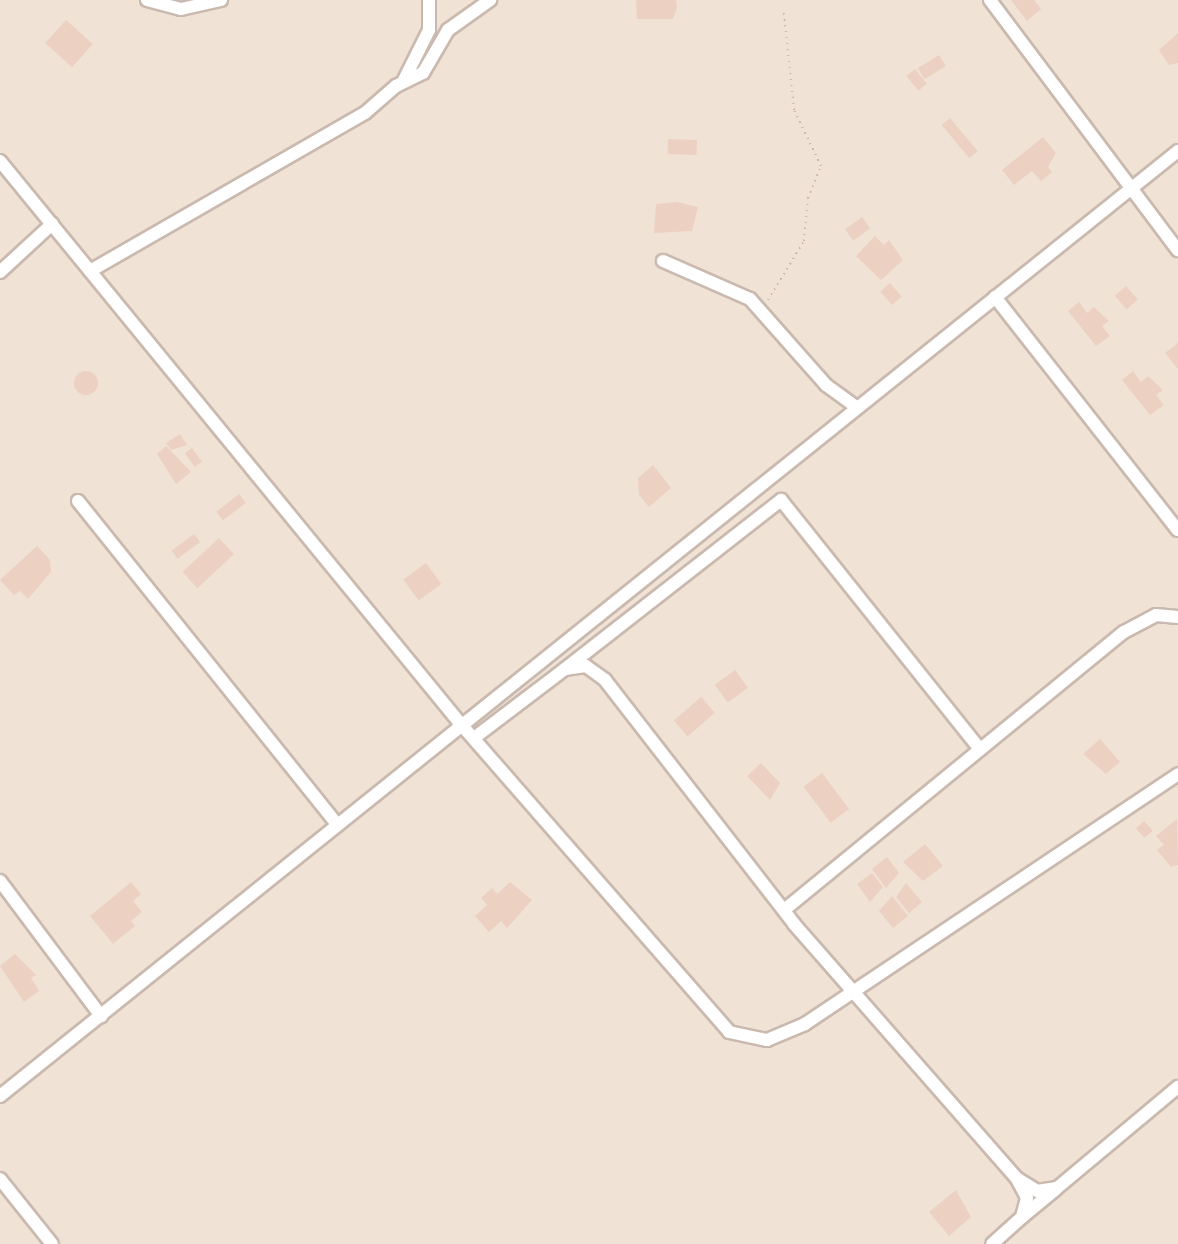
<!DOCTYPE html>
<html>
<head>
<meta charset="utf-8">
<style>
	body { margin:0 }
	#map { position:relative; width:1178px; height:1244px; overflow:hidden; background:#faf1e7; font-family:"Nunito Sans",sans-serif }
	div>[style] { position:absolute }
	.residential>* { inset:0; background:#f0e3d6; transform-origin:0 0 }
	.building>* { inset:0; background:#ecd0c2; transform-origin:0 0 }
	.round { border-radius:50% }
	.path>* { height:2px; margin-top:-1px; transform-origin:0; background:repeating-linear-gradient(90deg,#d0b4a5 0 1.5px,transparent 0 6px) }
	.roads { filter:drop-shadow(2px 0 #cab9ae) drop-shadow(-2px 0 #cab9ae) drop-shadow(0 2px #cab9ae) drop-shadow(0 -2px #cab9ae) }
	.street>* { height:12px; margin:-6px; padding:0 6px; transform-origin:6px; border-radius:6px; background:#fff }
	span { translate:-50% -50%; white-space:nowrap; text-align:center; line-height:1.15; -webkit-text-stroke:4.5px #fdf6ed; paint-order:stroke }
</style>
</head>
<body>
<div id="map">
	<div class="residential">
		<i style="left:0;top:0;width:1178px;height:1244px"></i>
	</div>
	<div class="building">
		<i style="clip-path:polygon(636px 0,676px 0,677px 8px,673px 19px,637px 19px)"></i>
		<i style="clip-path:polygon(1011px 0,1034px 0,1041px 9px,1027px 21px)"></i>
		<i style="left:66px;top:20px;width:36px;height:31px;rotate:42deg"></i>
		<i style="clip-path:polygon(1178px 33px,1178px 63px,1169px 65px,1159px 50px)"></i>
		<i style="left:939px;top:55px;width:13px;height:25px;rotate:58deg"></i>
		<i style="left:915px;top:69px;width:19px;height:11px;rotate:51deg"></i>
		<i style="left:950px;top:118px;width:43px;height:11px;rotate:50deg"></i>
		<i style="clip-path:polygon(1043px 137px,1056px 153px,1048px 167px,1052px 172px,1041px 181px,1032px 171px,1014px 185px,1002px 170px)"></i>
		<i style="left:668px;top:139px;width:29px;height:15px;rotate:2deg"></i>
		<i style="clip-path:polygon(677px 202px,698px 207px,692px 231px,654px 233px,656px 204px)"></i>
		<i style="left:862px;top:217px;width:14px;height:21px;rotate:54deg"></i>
		<i style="clip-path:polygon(875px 236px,884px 245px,889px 240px,903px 260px,881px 280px,856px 256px)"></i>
		<i style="left:890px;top:283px;width:18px;height:13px;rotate:49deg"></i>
		<i style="left:1126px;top:286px;width:18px;height:15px;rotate:49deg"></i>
		<i style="clip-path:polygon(1079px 302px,1087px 313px,1094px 307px,1109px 321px,1102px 326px,1110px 336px,1096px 346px,1068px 311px)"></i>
		<i style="clip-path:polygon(1178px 343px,1178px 369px,1165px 353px)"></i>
		<i style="clip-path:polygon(1133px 371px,1141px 382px,1148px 376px,1163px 390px,1156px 395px,1164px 405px,1150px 415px,1122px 380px)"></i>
		<i class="round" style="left:74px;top:371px;width:24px;height:24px"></i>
		<i style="clip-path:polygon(180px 434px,187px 445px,171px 450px,166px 443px)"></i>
		<i style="clip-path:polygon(166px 446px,191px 472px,176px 484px,157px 454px)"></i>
		<i style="left:192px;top:448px;width:17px;height:9px;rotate:54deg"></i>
		<i style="clip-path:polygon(653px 465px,671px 488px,649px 507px,639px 495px,638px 478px)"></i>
		<i style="left:239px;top:494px;width:11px;height:29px;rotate:52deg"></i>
		<i style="left:194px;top:534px;width:10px;height:28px;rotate:53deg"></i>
		<i style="left:219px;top:538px;width:22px;height:50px;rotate:47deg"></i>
		<i style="clip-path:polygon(37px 546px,50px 560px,51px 572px,28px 599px,20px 591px,14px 595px,0 580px)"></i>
		<i style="left:426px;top:563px;width:26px;height:28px;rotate:54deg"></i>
		<i style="left:735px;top:670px;width:22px;height:25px;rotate:54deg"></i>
		<i style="left:701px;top:697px;width:21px;height:36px;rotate:49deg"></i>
		<i style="clip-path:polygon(1100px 739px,1120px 762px,1106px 774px,1083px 754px)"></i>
		<i style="clip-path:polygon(761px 763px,780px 783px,770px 800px,747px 776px)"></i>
		<i style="left:822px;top:773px;width:45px;height:23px;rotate:53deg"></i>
		<i style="clip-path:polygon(1177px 819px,1178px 865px,1171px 867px,1157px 850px,1164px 845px,1156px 836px)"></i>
		<i style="left:1144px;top:821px;width:13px;height:11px;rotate:48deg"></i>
		<i style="clip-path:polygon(925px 844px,943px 866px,923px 881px,903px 862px)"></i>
		<i style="clip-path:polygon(887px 857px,899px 873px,886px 888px,872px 869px)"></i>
		<i style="clip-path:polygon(872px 873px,883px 887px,870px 902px,857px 884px)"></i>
		<i style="clip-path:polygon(131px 882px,141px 894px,133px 901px,142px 912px,131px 921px,135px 926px,113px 944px,90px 916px)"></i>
		<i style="clip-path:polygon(510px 882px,532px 900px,507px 928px,501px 921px,489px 932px,475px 916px,487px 905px,481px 898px,492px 888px,497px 894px)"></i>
		<i style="clip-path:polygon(906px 883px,922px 902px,909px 913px,896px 897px)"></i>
		<i style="clip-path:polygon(892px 896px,908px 916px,893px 928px,879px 911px)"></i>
		<i style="clip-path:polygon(15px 954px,36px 975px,31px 978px,39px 991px,24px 1002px,0 966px)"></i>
		<i style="clip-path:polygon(956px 1190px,971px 1217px,949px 1236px,929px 1212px)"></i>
	</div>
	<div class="path">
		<i style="left:768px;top:300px;width:69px;rotate:-58.6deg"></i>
		<i style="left:804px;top:241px;width:43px;rotate:-84.7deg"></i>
		<i style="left:808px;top:198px;width:35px;rotate:-68deg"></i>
		<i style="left:821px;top:166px;width:62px;rotate:-115.7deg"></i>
		<i style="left:794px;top:110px;width:98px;rotate:-95.9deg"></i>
	</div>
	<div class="roads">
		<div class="street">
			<i style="left:147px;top:0;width:35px;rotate:15deg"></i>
			<i style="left:181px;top:9px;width:41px;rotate:-12.7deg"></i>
			<i style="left:990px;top:0;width:313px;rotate:53.1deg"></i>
			<i style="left:403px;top:82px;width:58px;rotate:-63.4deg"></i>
			<i style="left:429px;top:30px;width:30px;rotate:-90deg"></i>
			<i style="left:0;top:161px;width:725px;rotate:50.71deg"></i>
			<i style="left:459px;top:722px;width:411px;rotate:48.9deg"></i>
			<i style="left:729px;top:1032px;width:39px;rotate:12deg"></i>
			<i style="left:767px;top:1040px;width:41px;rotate:-22.8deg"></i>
			<i style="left:805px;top:1024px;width:449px;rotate:-33.8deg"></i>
			<i style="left:663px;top:261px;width:95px;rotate:23.6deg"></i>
			<i style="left:750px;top:299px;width:115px;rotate:48.5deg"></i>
			<i style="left:826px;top:385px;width:37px;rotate:36deg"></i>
			<i style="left:90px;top:271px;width:317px;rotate:-29.9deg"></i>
			<i style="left:365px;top:113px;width:41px;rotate:-41.1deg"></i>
			<i style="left:396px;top:86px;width:30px;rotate:-26deg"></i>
			<i style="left:423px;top:73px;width:50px;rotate:-59.8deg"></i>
			<i style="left:448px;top:30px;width:52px;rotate:-35.5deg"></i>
			<i style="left:0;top:272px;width:71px;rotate:-42.7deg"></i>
			<i style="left:995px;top:297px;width:296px;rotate:51.9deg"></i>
			<i style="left:78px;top:501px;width:414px;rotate:51.3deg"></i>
			<i style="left:566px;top:668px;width:273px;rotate:-38deg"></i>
			<i style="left:781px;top:500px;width:319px;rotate:51.4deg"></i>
			<i style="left:474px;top:738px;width:114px;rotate:-37.2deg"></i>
			<i style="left:565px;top:669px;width:21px;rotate:-8deg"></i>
			<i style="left:586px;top:666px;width:24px;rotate:36deg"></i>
			<i style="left:605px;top:680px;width:309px;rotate:52.2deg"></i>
			<i style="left:794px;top:924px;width:339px;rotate:48.8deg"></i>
			<i style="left:1017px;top:1179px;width:21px;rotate:62deg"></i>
			<i style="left:1027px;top:1198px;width:20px;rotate:105deg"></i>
			<i style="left:1022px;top:1217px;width:40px;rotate:138deg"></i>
			<i style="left:0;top:881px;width:169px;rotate:53.2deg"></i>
			<i style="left:784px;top:910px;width:439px;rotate:-39.3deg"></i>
			<i style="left:1124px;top:632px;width:36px;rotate:-28deg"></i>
			<i style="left:1156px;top:615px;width:22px;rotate:5deg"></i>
			<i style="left:0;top:1096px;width:1510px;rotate:-38.74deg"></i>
			<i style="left:0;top:1179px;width:83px;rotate:51.3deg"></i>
			<i style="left:1018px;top:1179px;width:22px;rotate:32deg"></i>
			<i style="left:1037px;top:1191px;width:20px;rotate:-9deg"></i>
			<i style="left:1057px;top:1188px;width:158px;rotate:-39.9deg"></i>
			<i style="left:1022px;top:1217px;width:44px;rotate:-39.5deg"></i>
		</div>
	</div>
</div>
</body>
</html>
